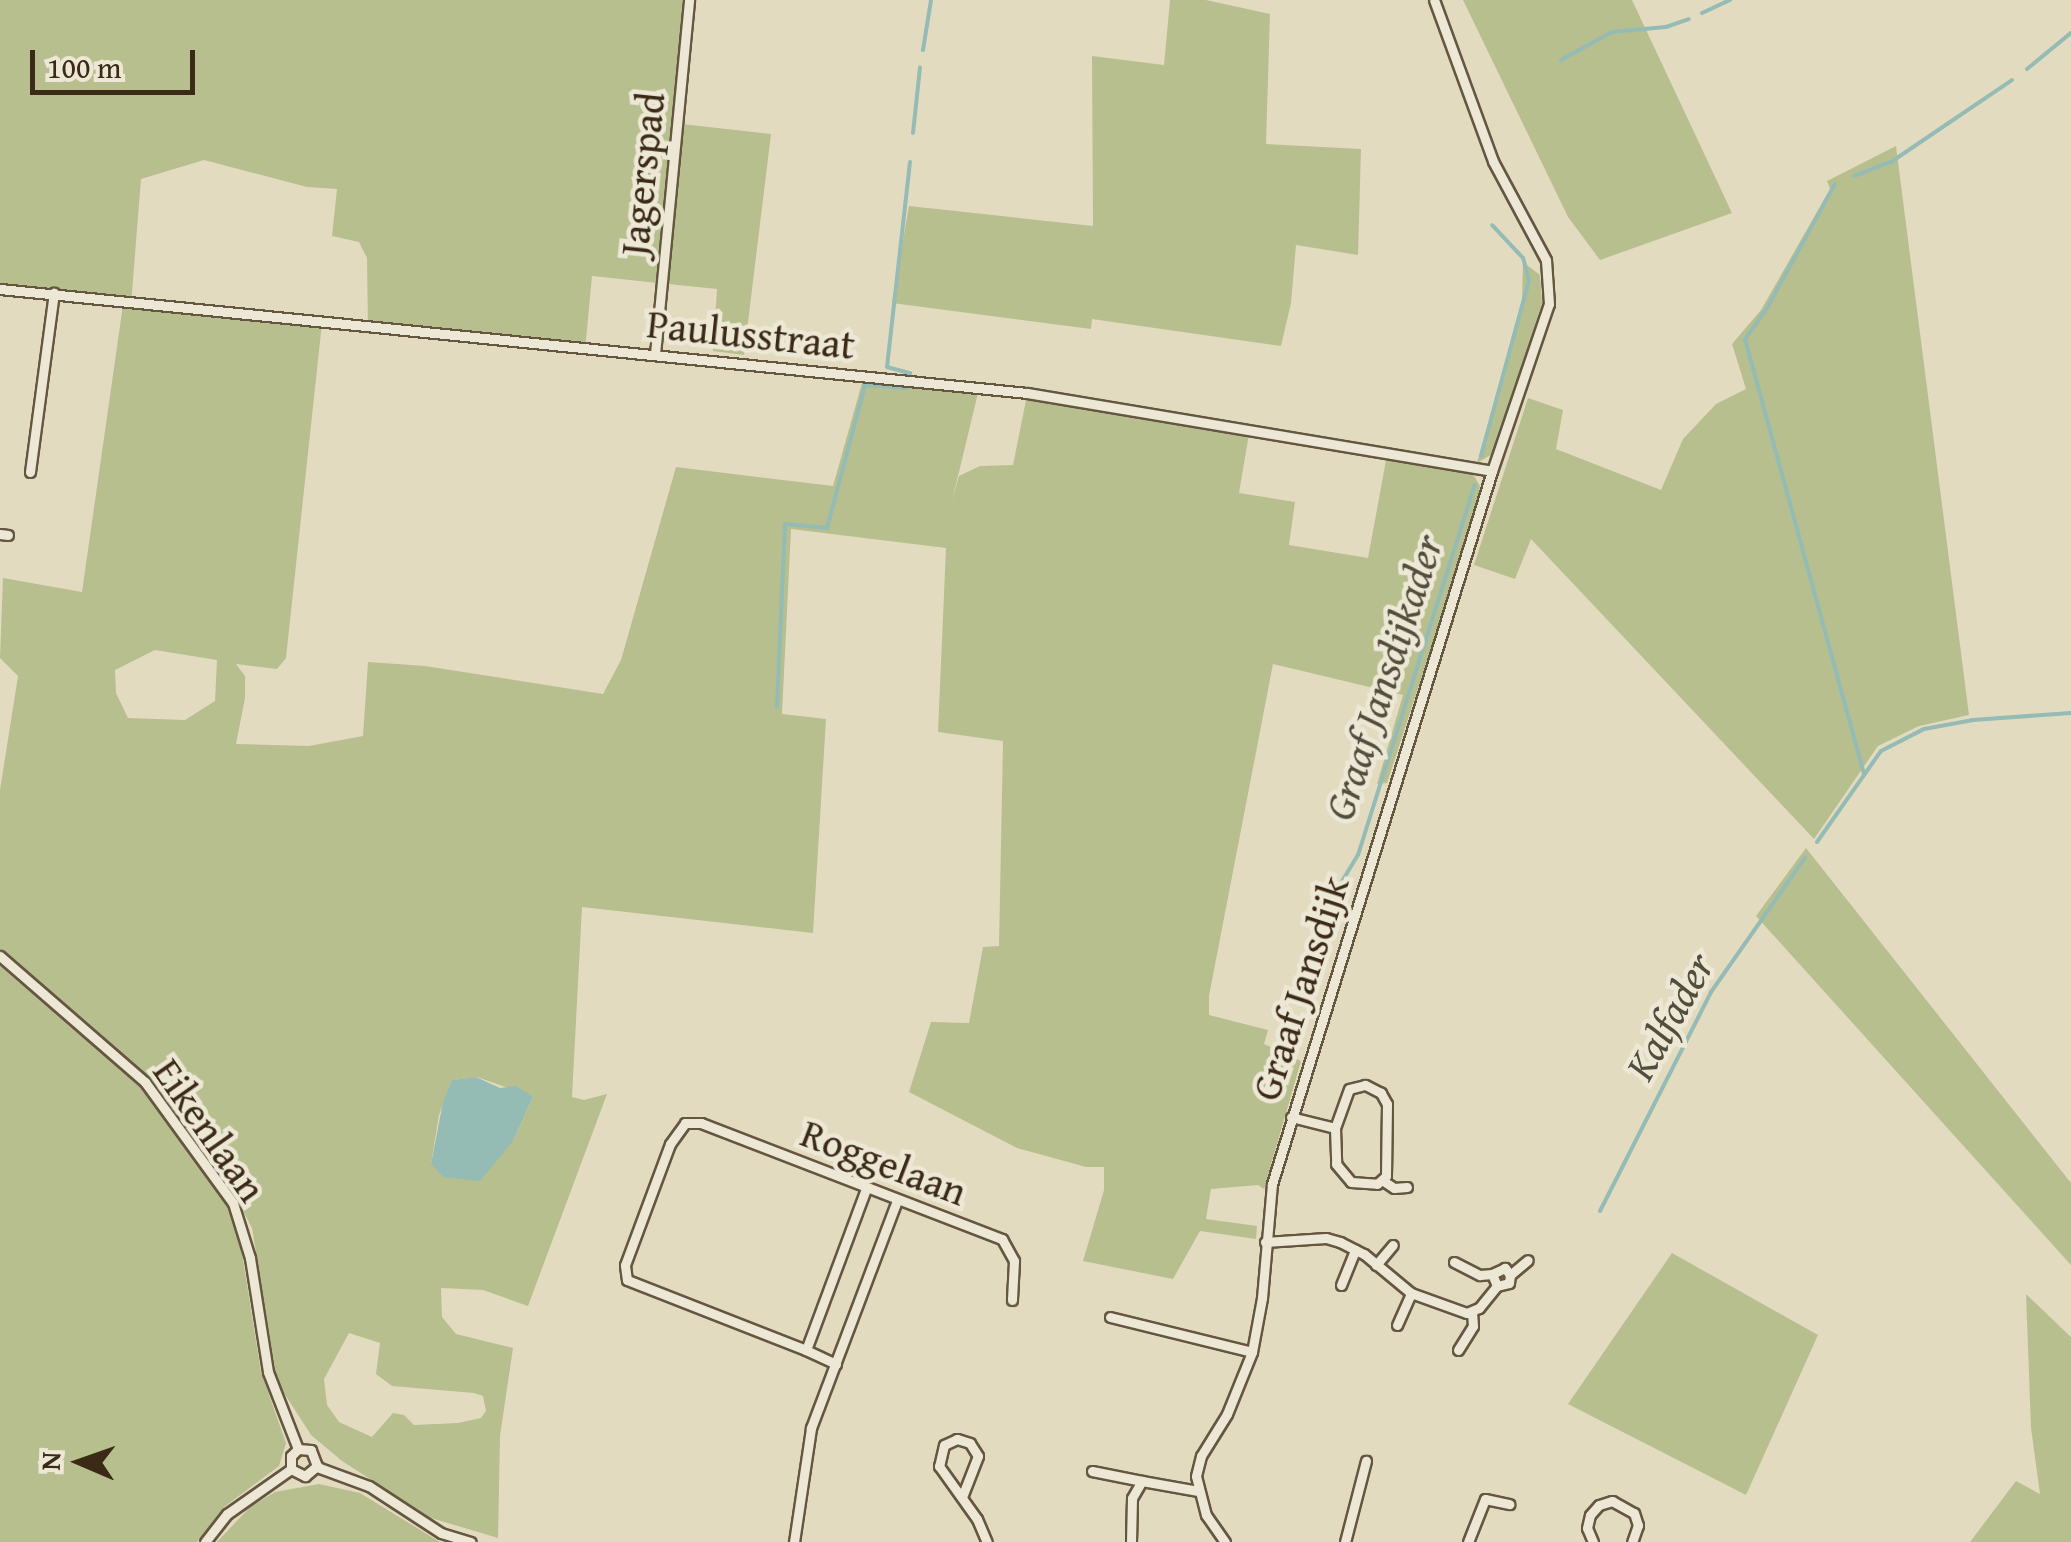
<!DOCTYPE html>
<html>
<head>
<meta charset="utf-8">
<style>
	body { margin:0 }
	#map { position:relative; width:2071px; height:1542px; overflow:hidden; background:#e3dbc0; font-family:"Gentium Book Plus",serif }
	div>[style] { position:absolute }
	.green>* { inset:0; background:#b8bf8f }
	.water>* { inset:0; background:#95bbb5 }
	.stream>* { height:4px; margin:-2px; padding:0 2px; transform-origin:2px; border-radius:2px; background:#95bbb5 }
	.roads { filter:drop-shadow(2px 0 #655640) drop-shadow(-2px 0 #655640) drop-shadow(0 2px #655640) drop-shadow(0 -2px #655640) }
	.street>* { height:9px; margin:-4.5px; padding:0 4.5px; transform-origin:4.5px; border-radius:4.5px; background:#ede8d6 }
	span { translate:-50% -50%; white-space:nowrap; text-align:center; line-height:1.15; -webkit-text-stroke:9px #ede8d6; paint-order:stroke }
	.street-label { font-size:40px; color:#3b2a16 }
	.water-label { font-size:42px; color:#524e3e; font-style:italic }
	.north { position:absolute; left:30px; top:1412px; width:100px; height:100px; -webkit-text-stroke:8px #ede8d6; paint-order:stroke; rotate:272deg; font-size:28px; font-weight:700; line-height:40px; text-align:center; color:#3b2a16 }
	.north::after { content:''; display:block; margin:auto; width:35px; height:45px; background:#3b2a16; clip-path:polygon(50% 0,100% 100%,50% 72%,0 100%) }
	.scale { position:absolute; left:30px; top:50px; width:165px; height:45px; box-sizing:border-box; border:5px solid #3b2a16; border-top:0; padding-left:12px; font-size:30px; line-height:35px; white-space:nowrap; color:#3b2a16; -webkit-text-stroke:8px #ede8d6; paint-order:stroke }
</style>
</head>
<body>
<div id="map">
	<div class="green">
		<i style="clip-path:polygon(evenodd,0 0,684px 0,658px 283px,592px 276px,585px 351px,368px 329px,367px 258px,359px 242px,332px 236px,337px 189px,307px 187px,204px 160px,141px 179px,131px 305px,322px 323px,286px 658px,277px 669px,236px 664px,245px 676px,245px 698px,236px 744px,309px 746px,363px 736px,368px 662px,425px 666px,603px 694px,621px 660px,676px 467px,833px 486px,862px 383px,978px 393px,952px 501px,959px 476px,980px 466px,1013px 465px,1026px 400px,1249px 434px,1239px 493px,1295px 502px,1289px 545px,1368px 558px,1387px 455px,1471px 471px,1480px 486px,1477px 508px,1387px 783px,1377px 784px,1403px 695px,1273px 664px,1209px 996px,1209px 1015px,1268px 1030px,1264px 1044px,1301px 1061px,1264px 1189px,1258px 1185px,1211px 1189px,1206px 1219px,1257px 1226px,1256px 1239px,1200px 1231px,1173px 1279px,1083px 1261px,1104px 1190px,1104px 1167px,1086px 1167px,1017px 1148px,909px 1092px,931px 1022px,969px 1023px,983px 947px,999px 946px,1003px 741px,938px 732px,946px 548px,791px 529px,782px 714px,826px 719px,813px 933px,582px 907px,572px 1097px,584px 1100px,607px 1094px,528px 1306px,483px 1290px,441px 1288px,442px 1317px,456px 1334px,513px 1348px,500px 1436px,498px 1538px,431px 1518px,342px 1461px,311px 1435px,277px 1382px,252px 1228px,226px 1178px,144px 1076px,50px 1000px,0 951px,0 790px,18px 676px,0 658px,3px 578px,82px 592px,123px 305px,0 294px,0 0,155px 650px,217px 660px,215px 701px,185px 720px,128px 718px,116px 693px,115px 670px,155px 650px,0 0,477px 1077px,533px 1097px,513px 1141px,431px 1164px,439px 1115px,452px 1080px,477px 1077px,0 0,349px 1333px,380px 1343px,376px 1374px,392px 1386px,474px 1393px,483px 1396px,486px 1411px,481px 1418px,458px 1423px,414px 1425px,404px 1415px,393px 1413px,372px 1437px,339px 1422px,327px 1405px,324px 1379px,349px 1333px)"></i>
		<i style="clip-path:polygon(1170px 0,1206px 0,1270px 14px,1266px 144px,1361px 149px,1358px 255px,1296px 245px,1291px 303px,1281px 346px,1092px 319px,1091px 329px,892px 303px,909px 206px,1093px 226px,1092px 56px,1164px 65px)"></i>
		<i style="clip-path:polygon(1463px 0,1632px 0,1732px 213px,1600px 260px,1568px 217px)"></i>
		<i style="clip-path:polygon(682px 124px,771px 134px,744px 355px,713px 351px,717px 289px,668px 284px)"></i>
		<i style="clip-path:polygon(1896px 146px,1969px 715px,1919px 726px,1878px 746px,1814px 839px,1531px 539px,1515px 579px,1474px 565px,1528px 398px,1563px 410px,1556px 449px,1661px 490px,1683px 439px,1716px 404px,1746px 389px,1732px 344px,1761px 310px,1830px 189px,1827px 181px)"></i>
		<i style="clip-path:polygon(1523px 262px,1540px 275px,1542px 303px,1494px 453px,1477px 463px,1522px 300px)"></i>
		<i style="clip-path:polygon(1806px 848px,2071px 1183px,2071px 1265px,1756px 916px)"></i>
		<i style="clip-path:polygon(0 966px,139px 1084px,218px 1189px,238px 1228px,261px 1372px,286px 1443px,279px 1466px,224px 1507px,197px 1542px,0 1542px)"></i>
		<i style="clip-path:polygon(1672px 1253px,1818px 1335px,1746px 1495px,1568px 1404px)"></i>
		<i style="clip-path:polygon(2026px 1294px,2071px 1337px,2071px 1542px,1970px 1542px,2016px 1481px,2040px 1494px,2031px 1428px)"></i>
		<i style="clip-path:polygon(319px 1484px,360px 1493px,440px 1542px,217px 1542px,250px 1507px,275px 1492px)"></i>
	</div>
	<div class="water">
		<i style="clip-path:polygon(476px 1077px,500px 1088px,516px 1086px,533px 1097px,513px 1141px,480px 1181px,443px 1177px,431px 1164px,443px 1102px,452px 1080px)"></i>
	</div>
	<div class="stream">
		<i style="left:1702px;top:13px;width:31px;rotate:-25deg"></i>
		<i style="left:923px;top:50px;width:51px;rotate:-80.9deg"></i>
		<i style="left:1561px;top:60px;width:58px;rotate:-28.8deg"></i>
		<i style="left:1612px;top:32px;width:54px;rotate:-5.3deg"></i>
		<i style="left:1666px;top:27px;width:24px;rotate:-19deg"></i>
		<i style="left:2027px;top:69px;width:57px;rotate:-39.3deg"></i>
		<i style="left:913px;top:133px;width:66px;rotate:-83.9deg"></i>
		<i style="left:910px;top:162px;width:206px;rotate:96.4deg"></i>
		<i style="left:887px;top:367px;width:24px;rotate:15deg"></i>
		<i style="left:1854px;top:176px;width:40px;rotate:-21deg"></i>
		<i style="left:1891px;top:162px;width:146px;rotate:-34.1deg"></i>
		<i style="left:1835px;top:184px;width:141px;rotate:118.7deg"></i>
		<i style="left:1767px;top:308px;width:38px;rotate:125deg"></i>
		<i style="left:1745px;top:339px;width:451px;rotate:74.7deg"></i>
		<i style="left:1481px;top:456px;width:182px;rotate:-74.7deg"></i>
		<i style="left:1529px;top:280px;width:23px;rotate:-105deg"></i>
		<i style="left:1523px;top:258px;width:45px;rotate:-133.2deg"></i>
		<i style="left:777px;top:707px;width:183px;rotate:-87.5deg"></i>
		<i style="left:785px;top:524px;width:42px;rotate:5.4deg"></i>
		<i style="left:827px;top:528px;width:148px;rotate:-75.1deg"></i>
		<i style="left:865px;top:385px;width:42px;rotate:4.1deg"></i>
		<i style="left:1817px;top:842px;width:111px;rotate:-54.9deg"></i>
		<i style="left:1881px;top:751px;width:48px;rotate:-27.1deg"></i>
		<i style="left:1924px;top:729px;width:50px;rotate:-10.4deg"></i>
		<i style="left:1973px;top:720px;width:98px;rotate:-4.1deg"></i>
		<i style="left:1341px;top:883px;width:33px;rotate:-59deg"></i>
		<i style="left:1358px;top:855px;width:388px;rotate:-72.5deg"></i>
		<i style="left:1600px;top:1211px;width:246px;rotate:-63.1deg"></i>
		<i style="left:1711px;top:992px;width:164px;rotate:-55deg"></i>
	</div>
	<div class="roads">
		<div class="street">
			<i style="left:0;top:289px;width:1032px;rotate:5.78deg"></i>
			<i style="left:1027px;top:393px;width:471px;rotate:9.5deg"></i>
			<i style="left:655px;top:354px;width:356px;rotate:-84.5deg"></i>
			<i style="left:30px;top:472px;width:181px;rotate:-82.4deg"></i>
			<i style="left:0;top:534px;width:8px;rotate:7deg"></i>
			<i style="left:0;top:956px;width:192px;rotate:41deg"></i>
			<i style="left:145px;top:1082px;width:150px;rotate:54deg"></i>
			<i style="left:233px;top:1203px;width:58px;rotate:72.8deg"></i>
			<i style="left:250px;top:1258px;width:115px;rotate:81deg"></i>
			<i style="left:268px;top:1372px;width:83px;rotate:68.7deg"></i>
			<i style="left:1291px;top:1117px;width:45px;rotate:14deg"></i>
			<i style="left:1335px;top:1128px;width:36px;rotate:88deg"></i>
			<i style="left:1336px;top:1164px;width:23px;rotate:50deg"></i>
			<i style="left:1351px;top:1182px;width:26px;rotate:4deg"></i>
			<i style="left:1377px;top:1184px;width:12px;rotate:-42deg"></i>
			<i style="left:1386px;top:1176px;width:72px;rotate:-89.2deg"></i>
			<i style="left:1387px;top:1104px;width:13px;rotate:-119deg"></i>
			<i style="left:1381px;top:1093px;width:18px;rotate:-153deg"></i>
			<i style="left:1365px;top:1085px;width:16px;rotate:166deg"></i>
			<i style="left:1349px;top:1089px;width:41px;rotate:109.7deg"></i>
			<i style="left:1382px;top:1180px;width:14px;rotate:34deg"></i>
			<i style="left:1394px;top:1188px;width:13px;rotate:-4deg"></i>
			<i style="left:1265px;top:1242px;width:61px;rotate:-3.8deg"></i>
			<i style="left:1326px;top:1238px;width:15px;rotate:16deg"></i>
			<i style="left:1340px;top:1242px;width:27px;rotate:27deg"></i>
			<i style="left:1364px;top:1254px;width:61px;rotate:39.7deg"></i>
			<i style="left:1411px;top:1293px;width:59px;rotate:19.7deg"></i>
			<i style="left:1467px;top:1313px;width:13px;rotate:-23deg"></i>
			<i style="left:1479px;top:1308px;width:28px;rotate:-51deg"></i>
			<i style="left:1497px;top:1286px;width:12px;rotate:-14deg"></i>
			<i style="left:1509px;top:1283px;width:8px;rotate:-83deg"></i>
			<i style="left:1510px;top:1275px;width:9px;rotate:-126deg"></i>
			<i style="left:1505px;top:1268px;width:14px;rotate:155deg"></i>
			<i style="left:1492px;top:1274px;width:13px;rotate:67deg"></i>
			<i style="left:1454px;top:1262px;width:29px;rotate:27deg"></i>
			<i style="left:1480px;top:1275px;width:12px;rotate:-5deg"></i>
			<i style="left:1376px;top:1265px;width:26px;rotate:-50deg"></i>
			<i style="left:1510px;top:1275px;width:23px;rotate:-40deg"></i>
			<i style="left:1341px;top:1285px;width:38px;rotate:-68deg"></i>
			<i style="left:1110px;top:1317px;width:146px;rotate:13.8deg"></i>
			<i style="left:1397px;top:1325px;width:35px;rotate:-66deg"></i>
			<i style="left:806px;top:1350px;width:192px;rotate:-158.6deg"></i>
			<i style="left:627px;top:1280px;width:15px;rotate:-98deg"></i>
			<i style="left:625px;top:1265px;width:129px;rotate:-69.6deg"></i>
			<i style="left:670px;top:1144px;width:26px;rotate:-54deg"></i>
			<i style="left:685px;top:1123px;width:16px"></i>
			<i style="left:701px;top:1123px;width:323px;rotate:21.1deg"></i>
			<i style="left:1002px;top:1239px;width:25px;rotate:61deg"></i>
			<i style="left:1014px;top:1261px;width:39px;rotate:93deg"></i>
			<i style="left:1458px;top:1350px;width:28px;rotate:-58deg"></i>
			<i style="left:1473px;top:1326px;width:14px;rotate:-94deg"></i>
			<i style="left:836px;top:1364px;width:33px;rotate:-155deg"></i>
			<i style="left:806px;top:1350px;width:172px;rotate:-69.6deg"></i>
			<i style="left:317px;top:1467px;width:55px;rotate:20.1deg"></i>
			<i style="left:369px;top:1486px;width:86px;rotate:33.1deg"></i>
			<i style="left:441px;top:1533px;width:31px;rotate:17deg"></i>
			<i style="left:291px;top:1469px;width:16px;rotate:27deg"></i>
			<i style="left:305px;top:1476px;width:16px;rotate:-40deg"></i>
			<i style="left:317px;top:1466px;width:17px;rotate:-111deg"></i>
			<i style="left:311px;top:1450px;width:13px;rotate:-176deg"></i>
			<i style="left:1092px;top:1471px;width:51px;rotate:11.3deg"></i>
			<i style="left:962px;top:1497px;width:44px;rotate:-68.7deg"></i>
			<i style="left:978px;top:1456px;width:15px;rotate:-122deg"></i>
			<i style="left:970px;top:1443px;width:14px;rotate:-163deg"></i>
			<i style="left:957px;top:1439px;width:14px;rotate:155deg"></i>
			<i style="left:944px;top:1445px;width:22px;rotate:103deg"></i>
			<i style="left:939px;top:1466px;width:65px;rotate:54.4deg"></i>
			<i style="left:977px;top:1519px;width:25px;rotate:67deg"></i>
			<i style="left:205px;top:1542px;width:36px;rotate:-52deg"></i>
			<i style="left:227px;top:1514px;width:78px;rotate:-35.1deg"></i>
			<i style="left:291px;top:1469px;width:13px;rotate:-90deg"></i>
			<i style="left:291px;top:1456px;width:10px;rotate:-45deg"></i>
			<i style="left:794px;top:1542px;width:115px;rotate:-81.5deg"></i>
			<i style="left:811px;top:1428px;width:244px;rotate:-69.3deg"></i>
			<i style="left:1131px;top:1542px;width:44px;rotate:-88.7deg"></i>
			<i style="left:1132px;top:1498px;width:20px;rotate:-60deg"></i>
			<i style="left:1142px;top:1481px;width:57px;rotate:10.1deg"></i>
			<i style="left:1225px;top:1542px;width:33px;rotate:-125deg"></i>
			<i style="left:1206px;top:1515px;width:40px;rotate:-104.4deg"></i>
			<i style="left:1196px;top:1476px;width:21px;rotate:-76deg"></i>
			<i style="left:1201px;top:1456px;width:49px;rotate:-58.2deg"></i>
			<i style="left:1227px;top:1414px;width:67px;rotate:-68deg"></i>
			<i style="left:1252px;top:1352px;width:55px;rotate:-79.5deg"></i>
			<i style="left:1262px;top:1298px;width:114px;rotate:-85deg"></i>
			<i style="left:1272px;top:1184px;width:746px;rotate:-72.85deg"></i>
			<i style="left:1492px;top:471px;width:176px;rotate:-71.2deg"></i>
			<i style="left:1549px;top:304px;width:44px;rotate:-93.9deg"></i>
			<i style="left:1546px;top:260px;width:112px;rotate:-118.2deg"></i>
			<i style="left:1493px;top:161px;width:171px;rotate:-110.1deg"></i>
			<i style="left:1345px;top:1542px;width:84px;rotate:-75.5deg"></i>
			<i style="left:1468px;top:1542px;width:46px;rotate:-68.4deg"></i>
			<i style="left:1485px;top:1499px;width:25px;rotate:12deg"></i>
			<i style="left:1593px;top:1542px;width:15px;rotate:-113deg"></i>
			<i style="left:1587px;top:1528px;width:13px;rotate:-77deg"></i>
			<i style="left:1590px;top:1515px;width:13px;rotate:-48deg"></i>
			<i style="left:1599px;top:1505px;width:14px;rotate:-17deg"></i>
			<i style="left:1612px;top:1501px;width:25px;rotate:29deg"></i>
			<i style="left:1634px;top:1513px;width:13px;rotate:72deg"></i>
			<i style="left:1638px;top:1525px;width:18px;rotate:109deg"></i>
		</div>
	</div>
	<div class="street-label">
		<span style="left:642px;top:174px;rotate:-84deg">Jagerspad</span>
		<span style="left:751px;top:334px;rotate:6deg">Paulusstraat</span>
		<span style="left:1300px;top:988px;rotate:-72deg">Graaf Jansdijk</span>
		<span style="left:210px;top:1130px;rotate:55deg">Eikenlaan</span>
		<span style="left:884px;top:1162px;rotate:21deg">Roggelaan</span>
	</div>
	<div class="water-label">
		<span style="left:1383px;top:677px;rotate:-72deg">Graaf Jansdijkader</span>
		<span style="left:1669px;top:1016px;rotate:-61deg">Kalfader</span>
	</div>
	<div class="north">N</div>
	<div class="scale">100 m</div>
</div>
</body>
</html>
